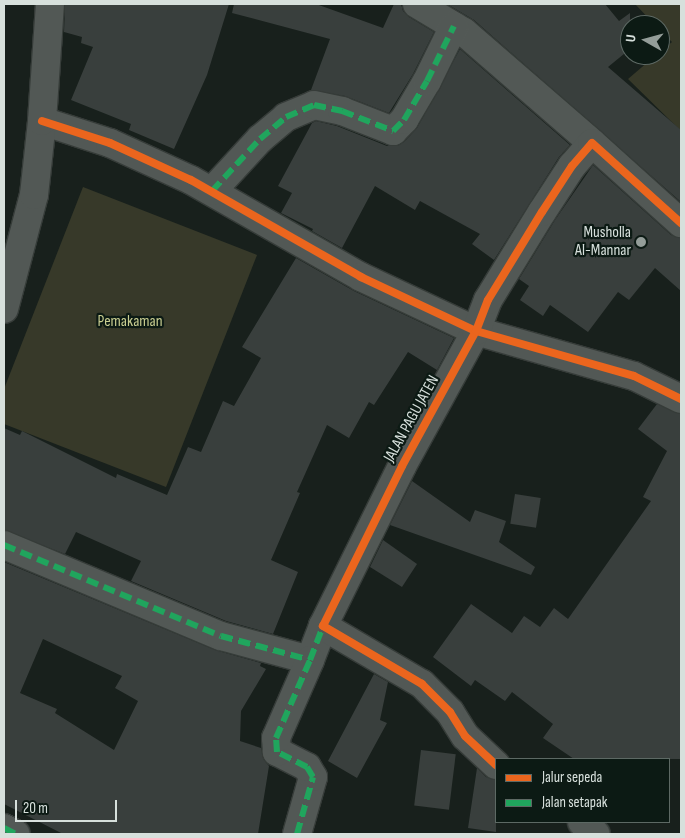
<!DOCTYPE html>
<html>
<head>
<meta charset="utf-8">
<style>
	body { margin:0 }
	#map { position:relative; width:685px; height:838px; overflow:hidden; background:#18201c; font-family:"Sofia Sans Condensed",sans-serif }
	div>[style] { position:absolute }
	.green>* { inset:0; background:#373929 }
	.building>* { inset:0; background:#393f3d; transform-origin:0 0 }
	.roads { filter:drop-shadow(1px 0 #363c39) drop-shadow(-1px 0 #363c39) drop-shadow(0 1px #363c39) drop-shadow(0 -1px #363c39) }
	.street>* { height:28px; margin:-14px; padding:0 14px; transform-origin:14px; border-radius:14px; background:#525855 }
	.quiet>* { height:6px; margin-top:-3px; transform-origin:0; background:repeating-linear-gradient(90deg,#20a55d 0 12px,transparent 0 18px) }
	.cycleway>* { height:8px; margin:-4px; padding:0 4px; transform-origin:4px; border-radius:4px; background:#eb651d }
	.dots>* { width:14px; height:14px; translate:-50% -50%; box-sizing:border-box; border:2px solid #0c1a14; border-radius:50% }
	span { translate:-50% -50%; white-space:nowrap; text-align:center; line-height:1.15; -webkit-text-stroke:4.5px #0c1a14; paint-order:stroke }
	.poi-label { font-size:16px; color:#d7e0dc }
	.right { translate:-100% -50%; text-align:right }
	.park-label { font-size:16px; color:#c8cd90 }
	.street-label { font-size:16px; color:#d7e0dc }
	.frame { position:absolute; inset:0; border:5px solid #d7e0dc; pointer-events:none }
	.legend { position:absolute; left:495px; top:758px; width:175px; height:65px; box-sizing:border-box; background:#0c1a14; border:1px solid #5d6964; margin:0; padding:6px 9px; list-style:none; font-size:15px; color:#d7e0dc }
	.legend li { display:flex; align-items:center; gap:10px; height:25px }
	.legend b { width:25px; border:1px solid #5d6964 }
	.north { position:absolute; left:620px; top:15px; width:50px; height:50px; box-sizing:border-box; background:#0c1a14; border:1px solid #5d6964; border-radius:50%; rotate:277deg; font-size:14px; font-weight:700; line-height:20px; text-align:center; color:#d7e0dc }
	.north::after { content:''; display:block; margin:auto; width:18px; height:22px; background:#949d99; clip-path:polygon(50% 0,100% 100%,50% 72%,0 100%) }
	.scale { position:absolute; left:15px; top:800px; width:102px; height:22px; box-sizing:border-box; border:2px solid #d7e0dc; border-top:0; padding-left:6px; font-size:15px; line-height:18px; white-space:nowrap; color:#d7e0dc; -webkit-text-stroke:4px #0c1a14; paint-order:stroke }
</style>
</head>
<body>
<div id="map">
	<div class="green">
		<i style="clip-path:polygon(635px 4px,681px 4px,681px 131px,628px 79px,656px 55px,660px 55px,660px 52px,672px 42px,660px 30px,660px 25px,655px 25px)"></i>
		<i style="clip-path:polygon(83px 187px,257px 255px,166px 487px,4px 424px,4px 389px)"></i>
	</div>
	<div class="building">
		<i style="clip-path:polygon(65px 4px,229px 4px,207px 75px,174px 149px,129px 130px,131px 124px,71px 100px,93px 47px,81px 43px,82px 37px,64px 32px)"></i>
		<i style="clip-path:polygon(234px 4px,316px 4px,383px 28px,394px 4px,401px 4px,403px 11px,409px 17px,434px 32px,413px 74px,389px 113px,345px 96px,311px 90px,330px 39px,232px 13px)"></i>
		<i style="clip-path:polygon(447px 4px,605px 4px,619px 21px,630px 13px,630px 49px,608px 67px,681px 130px,681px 202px,474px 20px)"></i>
		<i style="clip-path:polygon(460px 49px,570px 145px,559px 157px,494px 260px,472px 244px,480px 234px,420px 201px,415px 210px,375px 186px,342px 248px,312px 231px,313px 229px,281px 213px,292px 193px,278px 186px,312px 123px,316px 121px,337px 126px,387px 146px,397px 146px,404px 142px,417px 128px)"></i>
		<i style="clip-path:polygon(593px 165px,671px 235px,681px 238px,681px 291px,655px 268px,629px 300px,618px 292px,588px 332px,550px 305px,543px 316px,520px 300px,529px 286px,519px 279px,555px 220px)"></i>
		<i style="clip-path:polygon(296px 258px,354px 291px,454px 338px,437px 370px,408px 352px,374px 405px,369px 402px,349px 438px,327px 425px,297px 492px,300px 493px,271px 560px,298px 572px,273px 634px,226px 621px,131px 581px,141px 561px,76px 532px,65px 554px,4px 530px,4px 428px,20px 435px,22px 431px,116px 478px,117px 474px,167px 495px,188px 447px,201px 452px,223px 401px,234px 406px,261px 358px,242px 347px)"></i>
		<i style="clip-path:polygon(657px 404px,681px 414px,681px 759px,574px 759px,543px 738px,553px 724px,512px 692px,505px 701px,475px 680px,471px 686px,433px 657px,471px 604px,512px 633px,524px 616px,540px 627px,554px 608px,568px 619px,651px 501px,643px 497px,667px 451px,638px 429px)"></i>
		<i style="clip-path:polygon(412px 481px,470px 522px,475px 510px,506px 521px,499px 542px,535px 567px,531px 575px,390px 525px)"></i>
		<i style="left:515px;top:494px;width:26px;height:30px;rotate:9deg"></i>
		<i style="clip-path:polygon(383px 540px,417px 564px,402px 587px,370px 567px)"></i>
		<i style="clip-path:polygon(evenodd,4px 562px,215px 650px,261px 663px,260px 666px,266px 669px,241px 711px,240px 741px,261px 748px,264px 760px,269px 766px,258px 834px,63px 834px,4px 804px,4px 562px,43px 639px,122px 676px,115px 688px,138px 701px,114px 750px,55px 713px,57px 709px,20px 693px,43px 639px)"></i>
		<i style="clip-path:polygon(374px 674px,388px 682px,380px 720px,387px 723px,357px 778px,328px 761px)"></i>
		<i style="left:421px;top:750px;width:35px;height:56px;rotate:7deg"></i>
		<i style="clip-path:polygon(477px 768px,486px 777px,496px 780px,496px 832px,468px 828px)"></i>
	</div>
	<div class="roads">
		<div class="street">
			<i style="left:417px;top:4px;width:55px;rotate:30.8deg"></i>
			<i style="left:464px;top:32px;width:169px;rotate:40.9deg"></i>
			<i style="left:42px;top:121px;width:71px;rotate:17.9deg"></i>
			<i style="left:110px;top:143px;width:89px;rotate:24.6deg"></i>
			<i style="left:191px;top:180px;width:196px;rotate:29.7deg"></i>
			<i style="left:361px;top:277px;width:127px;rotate:25.2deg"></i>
			<i style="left:476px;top:331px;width:164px;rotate:15.9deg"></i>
			<i style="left:634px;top:376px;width:52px;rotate:26.1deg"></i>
			<i style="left:212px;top:191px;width:71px;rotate:-47.3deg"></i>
			<i style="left:260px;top:139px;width:34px;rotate:-40deg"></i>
			<i style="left:286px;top:117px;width:30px;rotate:-23deg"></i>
			<i style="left:314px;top:105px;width:29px;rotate:12deg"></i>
			<i style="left:342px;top:111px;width:55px;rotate:21.4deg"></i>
			<i style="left:393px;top:131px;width:16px;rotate:-45deg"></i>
			<i style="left:404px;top:120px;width:45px;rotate:-59.5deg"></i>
			<i style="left:427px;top:81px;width:61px;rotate:-63.9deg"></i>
			<i style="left:4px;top:309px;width:118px;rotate:-75.3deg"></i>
			<i style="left:34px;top:195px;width:74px;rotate:-83.8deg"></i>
			<i style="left:42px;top:121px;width:117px;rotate:-86.1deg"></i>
			<i style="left:4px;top:545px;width:235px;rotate:22.8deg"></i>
			<i style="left:221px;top:636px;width:92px;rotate:15.1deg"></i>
			<i style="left:310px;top:660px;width:36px;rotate:-69deg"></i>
			<i style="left:496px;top:765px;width:42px;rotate:-136.9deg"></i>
			<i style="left:465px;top:736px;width:28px;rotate:-122deg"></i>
			<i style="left:450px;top:712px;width:40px;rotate:-135deg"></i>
			<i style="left:422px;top:684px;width:115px;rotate:-149.6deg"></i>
			<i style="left:323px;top:626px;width:178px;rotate:-63.7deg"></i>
			<i style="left:402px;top:466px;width:154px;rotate:-61.3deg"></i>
			<i style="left:476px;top:331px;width:33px;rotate:-69deg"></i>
			<i style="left:488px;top:300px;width:103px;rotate:-58.5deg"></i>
			<i style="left:542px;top:212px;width:55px;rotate:-56.9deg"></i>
			<i style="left:572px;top:166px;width:30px;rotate:-49deg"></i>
			<i style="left:592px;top:143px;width:120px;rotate:42deg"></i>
			<i style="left:582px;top:822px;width:18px;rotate:41deg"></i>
			<i style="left:4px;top:828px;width:13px;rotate:27deg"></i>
			<i style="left:297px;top:834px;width:59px;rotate:-74.3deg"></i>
			<i style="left:313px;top:777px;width:12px;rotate:-121deg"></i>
			<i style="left:307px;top:767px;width:34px;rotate:-153deg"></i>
			<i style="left:277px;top:752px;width:14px;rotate:-94deg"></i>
			<i style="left:276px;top:738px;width:85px;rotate:-66.4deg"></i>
		</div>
	</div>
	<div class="quiet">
		<i style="left:212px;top:191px;width:71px;rotate:-47.3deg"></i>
		<i style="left:260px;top:139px;width:34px;rotate:-40deg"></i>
		<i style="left:286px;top:117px;width:30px;rotate:-23deg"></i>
		<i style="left:314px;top:105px;width:29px;rotate:12deg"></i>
		<i style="left:342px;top:111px;width:55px;rotate:21.4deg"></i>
		<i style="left:393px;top:131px;width:16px;rotate:-45deg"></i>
		<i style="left:404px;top:120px;width:45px;rotate:-59.5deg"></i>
		<i style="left:427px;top:81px;width:61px;rotate:-63.9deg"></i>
		<i style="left:4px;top:545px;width:235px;rotate:22.8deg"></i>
		<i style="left:221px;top:636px;width:92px;rotate:15.1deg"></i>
		<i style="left:310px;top:660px;width:36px;rotate:-69deg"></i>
		<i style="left:4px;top:828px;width:13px;rotate:27deg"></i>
		<i style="left:297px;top:834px;width:59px;rotate:-74.3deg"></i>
		<i style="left:313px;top:777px;width:12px;rotate:-121deg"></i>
		<i style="left:307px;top:767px;width:34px;rotate:-153deg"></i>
		<i style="left:277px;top:752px;width:14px;rotate:-94deg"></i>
		<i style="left:276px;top:738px;width:85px;rotate:-66.4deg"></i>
	</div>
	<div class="cycleway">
		<i style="left:42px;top:121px;width:71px;rotate:17.9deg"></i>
		<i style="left:110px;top:143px;width:89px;rotate:24.6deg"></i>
		<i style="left:191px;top:180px;width:196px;rotate:29.7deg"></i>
		<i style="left:361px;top:277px;width:127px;rotate:25.2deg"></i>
		<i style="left:476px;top:331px;width:164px;rotate:15.9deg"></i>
		<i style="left:634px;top:376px;width:52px;rotate:26.1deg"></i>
		<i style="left:496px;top:765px;width:42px;rotate:-136.9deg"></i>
		<i style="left:465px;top:736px;width:28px;rotate:-122deg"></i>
		<i style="left:450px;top:712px;width:40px;rotate:-135deg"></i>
		<i style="left:422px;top:684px;width:115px;rotate:-149.6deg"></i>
		<i style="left:323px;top:626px;width:178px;rotate:-63.7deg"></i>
		<i style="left:402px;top:466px;width:154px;rotate:-61.3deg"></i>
		<i style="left:476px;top:331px;width:33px;rotate:-69deg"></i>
		<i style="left:488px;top:300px;width:103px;rotate:-58.5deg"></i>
		<i style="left:542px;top:212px;width:55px;rotate:-56.9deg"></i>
		<i style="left:572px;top:166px;width:30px;rotate:-49deg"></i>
		<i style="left:592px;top:143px;width:120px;rotate:42deg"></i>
	</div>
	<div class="dots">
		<i style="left:641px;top:242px;background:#949d99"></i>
	</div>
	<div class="poi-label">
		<span class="right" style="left:631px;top:242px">Musholla<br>Al-Mannar</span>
	</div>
	<div class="park-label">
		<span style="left:130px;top:322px">Pemakaman</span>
	</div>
	<div class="street-label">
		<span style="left:412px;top:419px;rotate:-61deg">JALAN PAGU JATEN</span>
	</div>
	<div class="frame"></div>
	<ul class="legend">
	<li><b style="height:6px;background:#eb651d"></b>Jalur sepeda</li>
	<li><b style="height:6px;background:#20a55d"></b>Jalan setapak</li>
	</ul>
	<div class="north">U</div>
	<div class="scale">20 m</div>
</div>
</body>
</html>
